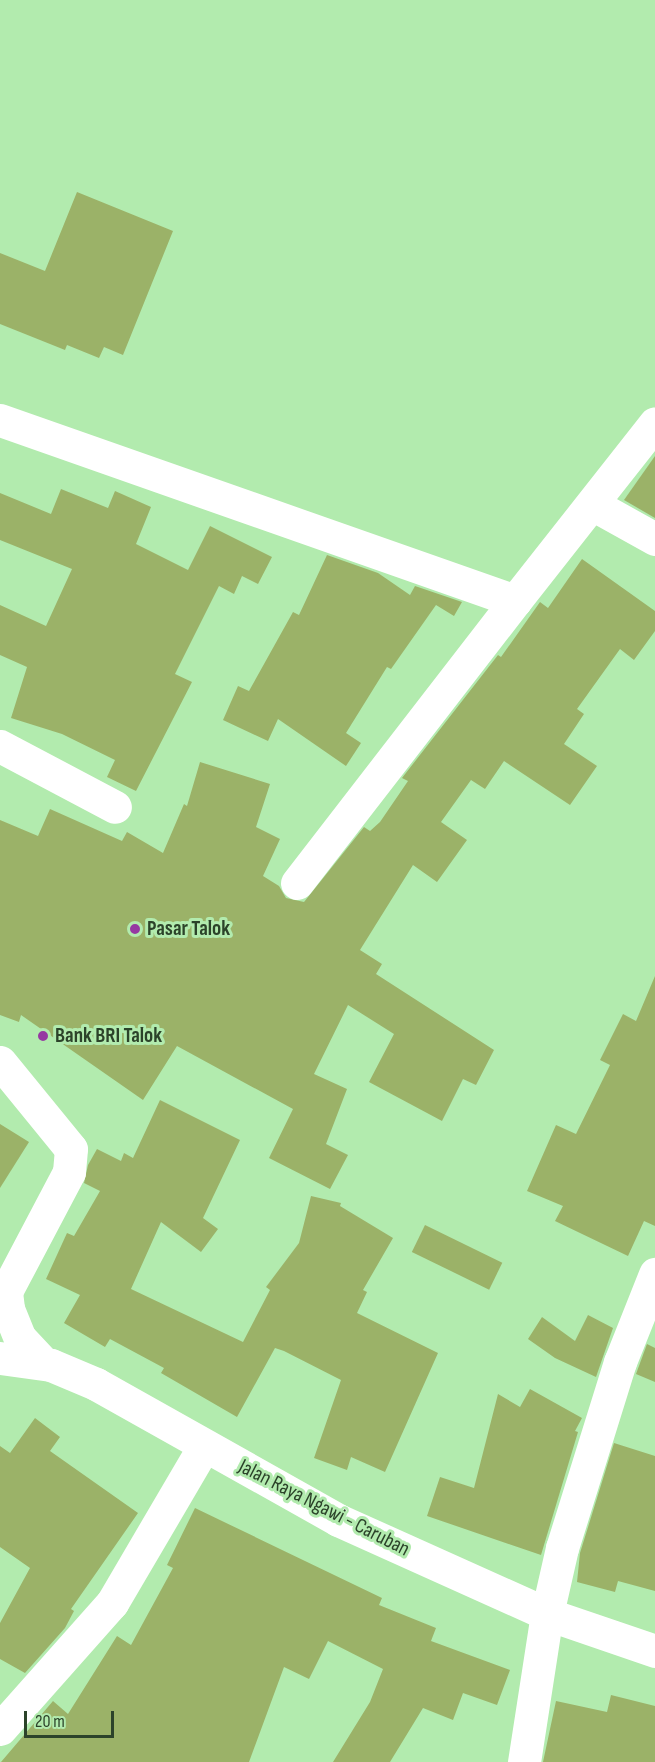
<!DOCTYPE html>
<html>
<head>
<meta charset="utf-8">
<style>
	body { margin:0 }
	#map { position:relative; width:655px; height:1762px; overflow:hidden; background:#b2ebae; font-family:"Sofia Sans Condensed",sans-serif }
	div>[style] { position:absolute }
	.building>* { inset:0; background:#9bb268; transform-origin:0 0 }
	.street>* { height:33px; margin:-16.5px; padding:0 16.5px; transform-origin:16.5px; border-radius:16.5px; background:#fff }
	.secondary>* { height:33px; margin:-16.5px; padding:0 16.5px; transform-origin:16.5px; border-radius:16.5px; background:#fff }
	.highway>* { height:33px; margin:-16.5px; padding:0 16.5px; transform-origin:16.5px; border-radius:16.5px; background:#fff }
	.dots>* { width:16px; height:16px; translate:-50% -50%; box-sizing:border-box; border:3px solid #b2ebae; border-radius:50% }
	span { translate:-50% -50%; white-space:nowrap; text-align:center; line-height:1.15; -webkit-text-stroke:6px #b2ebae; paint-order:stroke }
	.poi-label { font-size:21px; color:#2c432a; font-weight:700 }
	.left { translate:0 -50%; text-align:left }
	.street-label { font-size:21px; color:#2c432a }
	.scale { position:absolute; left:24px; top:1711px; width:90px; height:27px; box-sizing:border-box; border:3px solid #2c432a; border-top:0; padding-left:8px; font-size:18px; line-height:21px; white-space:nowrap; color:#2c432a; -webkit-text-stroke:4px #b2ebae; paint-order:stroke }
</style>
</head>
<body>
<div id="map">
	<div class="building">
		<i style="clip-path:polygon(77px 192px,173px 231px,123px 355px,104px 347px,99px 358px,67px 345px,65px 350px,0 324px,0 253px,45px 271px)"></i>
		<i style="clip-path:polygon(655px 456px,655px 518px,624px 500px)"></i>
		<i style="clip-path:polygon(61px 489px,108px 508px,115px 491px,151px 507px,136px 544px,188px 570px,210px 526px,272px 557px,258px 584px,242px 576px,234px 594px,219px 586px,175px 674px,192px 682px,136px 791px,107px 777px,115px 760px,62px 734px,11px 718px,27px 667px,0 655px,0 605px,46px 626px,72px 569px,0 540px,0 493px,51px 514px)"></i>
		<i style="clip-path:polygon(327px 555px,378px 573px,410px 595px,415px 586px,462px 602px,454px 616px,436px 605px,391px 669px,387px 667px,346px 733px,361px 743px,346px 766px,278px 719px,268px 741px,223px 720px,238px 686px,249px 691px,293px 612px,299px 615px)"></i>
		<i style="clip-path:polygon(582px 559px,655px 611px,655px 631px,634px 660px,620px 649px,577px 709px,584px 714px,564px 744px,597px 766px,570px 805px,504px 761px,485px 789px,471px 780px,441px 822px,467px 840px,437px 882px,413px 865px,360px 950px,382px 964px,376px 974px,494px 1050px,476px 1085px,463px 1079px,442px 1121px,369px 1082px,394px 1034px,348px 1005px,314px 1074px,347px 1089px,326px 1144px,348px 1155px,330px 1189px,269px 1158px,293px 1109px,177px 1046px,143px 1100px,21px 1015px,19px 1022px,0 1015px,0 820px,38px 836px,50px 809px,122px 841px,127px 832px,163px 853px,184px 804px,187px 806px,200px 762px,270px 784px,256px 827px,280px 839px,263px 876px,279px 886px,286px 898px,304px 902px,364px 827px,370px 831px,380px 822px,408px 781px,402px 778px,498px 655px,501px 657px,540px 602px,548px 608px)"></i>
		<i style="clip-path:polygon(655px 976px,655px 1226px,644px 1221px,628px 1256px,555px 1221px,563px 1206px,527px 1191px,556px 1125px,576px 1134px,610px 1065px,600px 1060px,623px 1014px,636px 1021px)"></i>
		<i style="clip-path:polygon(160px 1100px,240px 1140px,203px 1218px,218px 1229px,201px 1252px,161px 1222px,131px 1289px,243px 1342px,270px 1290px,266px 1287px,299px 1243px,311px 1196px,341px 1203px,340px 1206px,393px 1238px,363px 1290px,367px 1292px,357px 1313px,438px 1353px,385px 1472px,351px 1457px,347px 1470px,314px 1458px,341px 1380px,284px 1351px,275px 1348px,237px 1417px,161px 1373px,164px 1368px,110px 1339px,105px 1347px,64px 1323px,80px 1295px,46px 1279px,67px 1233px,74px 1236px,100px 1191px,84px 1183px,88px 1165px,97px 1149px,121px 1161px,124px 1153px,133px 1158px)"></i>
		<i style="clip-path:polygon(0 1124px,29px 1142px,0 1188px)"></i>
		<i style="left:425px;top:1225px;width:86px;height:30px;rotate:26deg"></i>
		<i style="clip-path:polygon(588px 1315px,613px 1328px,596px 1377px,555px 1358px,528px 1339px,542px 1317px,575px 1341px)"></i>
		<i style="clip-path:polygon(647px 1344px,655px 1348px,655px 1382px,636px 1374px)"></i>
		<i style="clip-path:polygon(530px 1389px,582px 1418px,575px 1431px,578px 1432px,541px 1555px,427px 1516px,440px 1477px,474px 1488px,498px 1394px,520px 1407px)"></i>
		<i style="clip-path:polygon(35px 1418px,60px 1437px,50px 1451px,138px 1513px,71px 1609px,74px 1611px,65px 1628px,25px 1673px,0 1659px,0 1623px,30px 1568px,0 1547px,0 1446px,10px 1453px)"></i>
		<i style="clip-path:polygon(614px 1443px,655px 1456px,655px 1591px,618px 1581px,615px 1592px,577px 1582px,580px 1553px)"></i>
		<i style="clip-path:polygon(195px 1508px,382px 1598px,379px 1605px,436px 1628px,431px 1641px,510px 1670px,497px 1705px,463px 1693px,453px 1720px,423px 1708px,390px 1762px,333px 1762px,370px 1702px,383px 1669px,328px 1641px,309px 1679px,284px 1667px,249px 1762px,1px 1762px,53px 1701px,68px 1714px,117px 1636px,131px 1645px,173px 1568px,167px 1565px)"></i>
		<i style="clip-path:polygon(611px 1695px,655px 1706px,655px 1762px,543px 1762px,556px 1701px,607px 1712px)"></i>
	</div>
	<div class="street">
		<i style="left:594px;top:505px;width:70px;rotate:29.1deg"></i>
		<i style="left:0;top:746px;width:130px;rotate:27.9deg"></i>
		<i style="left:297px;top:883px;width:356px;rotate:-52.3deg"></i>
		<i style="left:0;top:1729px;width:169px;rotate:-48.4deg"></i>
		<i style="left:112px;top:1603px;width:182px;rotate:-59.6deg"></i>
		<i style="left:524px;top:1762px;width:150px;rotate:-81.2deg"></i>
		<i style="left:547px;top:1614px;width:68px;rotate:-77.2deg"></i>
		<i style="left:562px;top:1548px;width:195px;rotate:-72.7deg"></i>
		<i style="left:620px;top:1362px;width:95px;rotate:-68.3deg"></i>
	</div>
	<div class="secondary">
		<i style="left:0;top:420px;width:546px;rotate:19.36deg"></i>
		<i style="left:515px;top:601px;width:226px;rotate:-51.8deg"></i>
		<i style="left:0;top:1062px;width:112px;rotate:50.8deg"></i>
		<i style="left:71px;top:1149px;width:23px;rotate:95deg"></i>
		<i style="left:69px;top:1172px;width:148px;rotate:117.8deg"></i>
		<i style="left:6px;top:1292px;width:17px;rotate:83deg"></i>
		<i style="left:8px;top:1309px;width:31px;rotate:68deg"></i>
		<i style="left:20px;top:1338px;width:34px;rotate:47deg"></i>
	</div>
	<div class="highway">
		<i style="left:0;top:1358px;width:51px;rotate:7.8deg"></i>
		<i style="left:51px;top:1365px;width:49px;rotate:22.9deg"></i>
		<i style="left:96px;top:1384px;width:278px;rotate:29.3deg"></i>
		<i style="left:338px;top:1520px;width:229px;rotate:24.2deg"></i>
		<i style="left:547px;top:1614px;width:114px;rotate:18.9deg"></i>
	</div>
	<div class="dots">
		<i style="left:135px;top:929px;background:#9639a2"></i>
		<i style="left:43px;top:1036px;background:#9639a2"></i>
	</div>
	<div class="poi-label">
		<span class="left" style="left:147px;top:929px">Pasar Talok</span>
		<span class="left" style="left:55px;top:1036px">Bank BRI Talok</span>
	</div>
	<div class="street-label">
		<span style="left:324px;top:1508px;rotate:27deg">Jalan Raya Ngawi - Caruban</span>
	</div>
	<div class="scale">20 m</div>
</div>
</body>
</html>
